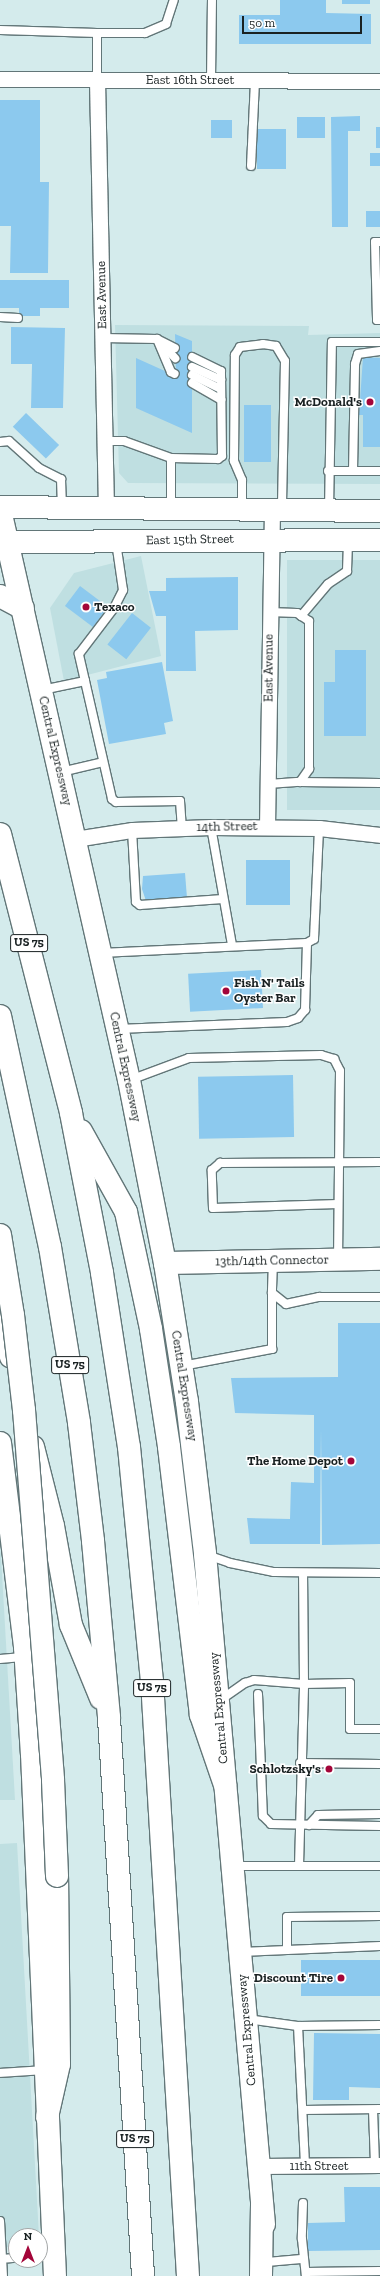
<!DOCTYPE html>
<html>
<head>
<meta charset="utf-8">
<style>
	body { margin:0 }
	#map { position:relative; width:380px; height:2276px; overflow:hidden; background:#d4ebec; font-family:"Zilla Slab",serif }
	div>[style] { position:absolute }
	.built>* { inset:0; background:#bfdfe1; transform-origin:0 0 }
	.building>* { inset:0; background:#8cc9ee; transform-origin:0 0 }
	.roads { filter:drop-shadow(1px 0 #627678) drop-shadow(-1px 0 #627678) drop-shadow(0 1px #627678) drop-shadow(0 -1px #627678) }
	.lane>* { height:8px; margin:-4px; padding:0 4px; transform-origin:4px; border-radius:4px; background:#fff }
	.street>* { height:15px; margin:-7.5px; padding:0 7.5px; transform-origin:7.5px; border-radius:7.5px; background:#fff }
	.secondary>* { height:22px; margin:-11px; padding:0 11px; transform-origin:11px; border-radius:11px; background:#fff }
	.highway>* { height:22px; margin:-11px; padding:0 11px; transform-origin:11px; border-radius:11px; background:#fff }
	.bridges { filter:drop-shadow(1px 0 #627678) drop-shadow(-1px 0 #627678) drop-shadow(0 1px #627678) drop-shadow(0 -1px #627678) }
	.highway-bridge>* { height:22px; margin:-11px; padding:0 11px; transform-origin:11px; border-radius:11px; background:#fff }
	.dots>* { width:11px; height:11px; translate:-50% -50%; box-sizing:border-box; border:2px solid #fff; border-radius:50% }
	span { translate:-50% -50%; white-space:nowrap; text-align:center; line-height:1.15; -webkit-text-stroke:3px #fff; paint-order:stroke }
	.shield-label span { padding:1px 3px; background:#fff; border:1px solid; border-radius:3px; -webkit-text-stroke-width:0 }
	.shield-label { font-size:12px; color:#192122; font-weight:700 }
	.street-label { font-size:13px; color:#192122 }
	.poi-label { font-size:13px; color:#192122; font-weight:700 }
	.right { translate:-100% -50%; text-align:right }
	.left { translate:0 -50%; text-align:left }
	.north { position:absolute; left:8px; top:2228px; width:40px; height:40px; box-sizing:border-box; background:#fff; border:1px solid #a3a6a7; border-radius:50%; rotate:0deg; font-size:11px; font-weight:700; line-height:16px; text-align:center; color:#192122 }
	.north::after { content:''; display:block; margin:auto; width:14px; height:18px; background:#a30539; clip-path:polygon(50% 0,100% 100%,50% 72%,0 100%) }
	.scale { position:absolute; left:242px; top:16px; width:120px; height:18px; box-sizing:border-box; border:2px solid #192122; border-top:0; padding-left:5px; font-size:12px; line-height:14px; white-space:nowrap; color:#192122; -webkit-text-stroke:3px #fff; paint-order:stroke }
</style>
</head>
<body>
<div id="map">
	<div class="built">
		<i style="clip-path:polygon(115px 325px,309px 326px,308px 335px,380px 333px,380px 484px,128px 483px,119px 473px)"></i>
		<i style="clip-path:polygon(141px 556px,161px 656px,64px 681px,50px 608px,74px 573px)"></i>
		<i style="left:287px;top:560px;width:93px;height:250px"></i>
		<i style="clip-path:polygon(0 1548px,1px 1556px,15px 1800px,0 1800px)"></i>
		<i style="clip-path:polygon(17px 1843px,39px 2236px,16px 2236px,16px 2247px,0 2247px,0 1844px)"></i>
	</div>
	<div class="building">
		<i style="clip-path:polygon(280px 0,326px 0,326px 13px,371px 14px,371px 44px,239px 44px,239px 15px,280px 15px)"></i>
		<i style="left:342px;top:0;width:28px;height:4px"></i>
		<i style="clip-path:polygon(0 100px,40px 100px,40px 182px,49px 182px,48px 273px,10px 273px,11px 226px,0 226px)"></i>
		<i style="clip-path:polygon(360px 116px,360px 131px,348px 131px,348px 227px,332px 227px,331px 117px)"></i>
		<i style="left:297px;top:117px;width:28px;height:21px"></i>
		<i style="left:211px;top:120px;width:21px;height:18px"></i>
		<i style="left:376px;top:127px;width:4px;height:21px"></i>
		<i style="left:257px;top:129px;width:29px;height:40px"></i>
		<i style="left:370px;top:153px;width:10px;height:13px"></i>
		<i style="left:366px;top:211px;width:14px;height:16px"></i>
		<i style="clip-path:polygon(0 280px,69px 280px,69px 308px,40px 308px,40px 316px,19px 316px,19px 308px,0 308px)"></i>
		<i style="clip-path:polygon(11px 327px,65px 328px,63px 408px,31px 408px,32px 364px,11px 364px)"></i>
		<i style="clip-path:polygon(175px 334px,192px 341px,192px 433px,136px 408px,136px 358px,176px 376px)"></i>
		<i style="clip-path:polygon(363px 357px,380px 358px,380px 447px,363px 447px,363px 415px,359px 415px)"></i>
		<i style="left:244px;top:405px;width:27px;height:57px"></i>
		<i style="left:26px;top:413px;width:46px;height:19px;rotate:44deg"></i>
		<i style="clip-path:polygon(238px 577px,238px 630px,195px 631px,196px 671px,166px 671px,166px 616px,156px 616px,149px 591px,166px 591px,166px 578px)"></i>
		<i style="left:80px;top:586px;width:35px;height:25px;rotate:37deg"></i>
		<i style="left:132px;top:613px;width:24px;height:40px;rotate:38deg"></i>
		<i style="clip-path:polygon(335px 650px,366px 650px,366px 736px,324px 736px,324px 682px,335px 682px)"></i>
		<i style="clip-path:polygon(162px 662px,173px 721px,164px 723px,166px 734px,109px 744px,97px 680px,107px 678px,106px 672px)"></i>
		<i style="left:246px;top:860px;width:44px;height:45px"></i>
		<i style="clip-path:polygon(185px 873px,187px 898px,146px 901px,142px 889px,143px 876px)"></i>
		<i style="left:261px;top:970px;width:38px;height:73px;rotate:87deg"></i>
		<i style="left:293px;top:1075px;width:62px;height:95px;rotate:89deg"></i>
		<i style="clip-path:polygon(338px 1323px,380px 1323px,380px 1544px,322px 1545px,321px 1429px,320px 1544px,250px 1544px,247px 1518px,290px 1519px,291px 1482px,314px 1483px,314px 1415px,235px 1413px,231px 1378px,338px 1377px)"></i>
		<i style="left:301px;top:1960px;width:79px;height:36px"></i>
		<i style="clip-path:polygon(314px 2033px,380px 2034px,380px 2088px,349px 2087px,349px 2100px,313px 2100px)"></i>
		<i style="clip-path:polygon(344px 2187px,380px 2187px,380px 2250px,308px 2251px,308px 2223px,345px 2222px)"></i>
	</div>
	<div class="roads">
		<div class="lane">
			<i style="left:0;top:30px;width:97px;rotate:1.8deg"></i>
			<i style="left:97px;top:80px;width:47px;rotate:-90deg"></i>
			<i style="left:97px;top:33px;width:48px"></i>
			<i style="left:145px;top:33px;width:23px;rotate:-23deg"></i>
			<i style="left:166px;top:24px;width:25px;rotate:-72deg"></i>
			<i style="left:211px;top:80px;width:80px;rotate:-89.3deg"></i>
			<i style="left:251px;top:166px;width:86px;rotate:-87.3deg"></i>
			<i style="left:380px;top:242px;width:5px;rotate:180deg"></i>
			<i style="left:375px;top:242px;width:78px;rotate:88.5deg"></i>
			<i style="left:377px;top:320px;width:3px"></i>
			<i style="left:0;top:317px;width:18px;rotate:3deg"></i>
			<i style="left:103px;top:338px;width:54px;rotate:1.1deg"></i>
			<i style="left:157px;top:339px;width:20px;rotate:27deg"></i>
			<i style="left:157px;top:339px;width:36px;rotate:67deg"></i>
			<i style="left:171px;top:372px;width:4px;rotate:27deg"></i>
			<i style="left:161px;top:343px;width:21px;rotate:47deg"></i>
			<i style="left:192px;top:367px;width:32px;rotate:24deg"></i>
			<i style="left:192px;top:375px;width:32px;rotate:26deg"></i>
			<i style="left:192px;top:383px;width:34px;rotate:30deg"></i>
			<i style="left:105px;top:441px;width:19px"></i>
			<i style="left:124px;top:441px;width:50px;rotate:19.9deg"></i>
			<i style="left:171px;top:458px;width:51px;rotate:90deg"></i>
			<i style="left:0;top:442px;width:9px;rotate:-6deg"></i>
			<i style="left:9px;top:441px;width:40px;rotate:42deg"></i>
			<i style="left:39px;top:468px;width:25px;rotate:27deg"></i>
			<i style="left:61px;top:479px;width:29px;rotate:88deg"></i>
			<i style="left:171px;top:458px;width:47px;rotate:1.2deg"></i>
			<i style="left:218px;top:459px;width:5px;rotate:-37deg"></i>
			<i style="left:222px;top:456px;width:85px;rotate:-90.7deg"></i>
			<i style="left:221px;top:371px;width:32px;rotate:-154deg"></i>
			<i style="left:328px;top:471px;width:52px"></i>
			<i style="left:353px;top:471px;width:107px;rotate:-88.9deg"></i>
			<i style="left:355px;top:364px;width:10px;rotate:-73deg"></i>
			<i style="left:358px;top:354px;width:22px;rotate:-8deg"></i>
			<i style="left:242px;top:510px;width:30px;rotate:-90deg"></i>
			<i style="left:242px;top:480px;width:21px;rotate:-113deg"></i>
			<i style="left:234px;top:461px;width:106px;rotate:-89.5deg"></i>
			<i style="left:235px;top:355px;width:9px;rotate:-58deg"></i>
			<i style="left:240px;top:347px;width:23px;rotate:-7deg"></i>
			<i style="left:263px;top:344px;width:13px;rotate:9deg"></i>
			<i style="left:276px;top:346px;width:17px;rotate:59deg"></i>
			<i style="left:285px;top:361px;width:148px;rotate:91.2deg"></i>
			<i style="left:329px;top:510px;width:168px;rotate:-89deg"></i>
			<i style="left:332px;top:342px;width:48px"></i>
			<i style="left:301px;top:616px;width:42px;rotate:-49.8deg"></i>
			<i style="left:328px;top:584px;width:23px;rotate:-34deg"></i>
			<i style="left:347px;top:571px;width:31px;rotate:-88deg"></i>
			<i style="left:85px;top:681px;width:121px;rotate:77.1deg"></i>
			<i style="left:112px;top:799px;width:5px;rotate:37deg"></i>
			<i style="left:116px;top:802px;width:64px;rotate:-0.9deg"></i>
			<i style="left:180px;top:801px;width:27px;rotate:86deg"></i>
			<i style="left:42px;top:690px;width:44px;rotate:-11.8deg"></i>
			<i style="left:85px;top:681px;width:28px;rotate:-103deg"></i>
			<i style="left:79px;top:654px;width:58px;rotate:-52.7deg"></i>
			<i style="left:114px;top:608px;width:20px;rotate:-63deg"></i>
			<i style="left:123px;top:590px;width:49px;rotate:-98.3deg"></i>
			<i style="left:61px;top:772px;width:43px;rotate:-13.4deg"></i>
			<i style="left:300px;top:782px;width:80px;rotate:0.7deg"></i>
			<i style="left:268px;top:784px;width:32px;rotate:-4deg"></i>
			<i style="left:300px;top:782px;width:16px;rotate:-55deg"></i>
			<i style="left:309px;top:769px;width:148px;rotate:-90deg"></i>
			<i style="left:309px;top:621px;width:14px;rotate:-146deg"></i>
			<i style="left:297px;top:613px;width:28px;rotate:-178deg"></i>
			<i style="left:211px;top:827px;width:120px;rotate:79.9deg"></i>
			<i style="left:132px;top:830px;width:72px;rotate:86.8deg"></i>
			<i style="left:136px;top:902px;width:5px;rotate:37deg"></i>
			<i style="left:140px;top:905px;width:83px;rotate:-4.1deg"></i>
			<i style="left:101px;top:953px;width:206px;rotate:-2.8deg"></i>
			<i style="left:307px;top:943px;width:8px;rotate:-30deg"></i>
			<i style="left:314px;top:939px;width:111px;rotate:-87.4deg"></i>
			<i style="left:118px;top:1029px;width:169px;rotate:-2.4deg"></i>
			<i style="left:287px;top:1022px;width:12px;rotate:-20deg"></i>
			<i style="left:298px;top:1018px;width:11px;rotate:-49deg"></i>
			<i style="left:305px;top:1010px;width:67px;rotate:-88.3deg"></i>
			<i style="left:130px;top:1080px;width:63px;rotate:-20.4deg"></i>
			<i style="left:189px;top:1058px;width:132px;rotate:-1.3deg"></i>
			<i style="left:321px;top:1055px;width:14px;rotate:17deg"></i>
			<i style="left:334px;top:1059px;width:13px;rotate:63deg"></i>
			<i style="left:340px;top:1071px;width:189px;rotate:90.6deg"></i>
			<i style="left:338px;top:1204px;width:125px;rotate:178.2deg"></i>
			<i style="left:213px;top:1208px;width:38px;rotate:-92deg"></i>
			<i style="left:212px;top:1170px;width:11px;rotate:-41deg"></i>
			<i style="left:220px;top:1163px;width:160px;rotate:-0.4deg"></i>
			<i style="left:273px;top:1261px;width:32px;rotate:92deg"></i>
			<i style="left:272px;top:1293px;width:18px;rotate:38deg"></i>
			<i style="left:286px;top:1304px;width:34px;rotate:-12deg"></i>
			<i style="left:319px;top:1297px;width:61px"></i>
			<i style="left:182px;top:1366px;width:92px;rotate:-10.7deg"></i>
			<i style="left:272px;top:1349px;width:56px;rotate:-90deg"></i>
			<i style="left:207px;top:1555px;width:24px;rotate:19deg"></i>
			<i style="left:230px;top:1563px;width:45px;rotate:11.6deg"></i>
			<i style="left:274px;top:1572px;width:106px;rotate:0.5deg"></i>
			<i style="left:0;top:1659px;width:25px;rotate:-5deg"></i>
			<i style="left:258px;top:1694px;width:122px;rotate:87.7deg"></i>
			<i style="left:263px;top:1816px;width:11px;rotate:45deg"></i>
			<i style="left:271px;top:1824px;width:109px;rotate:1.1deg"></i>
			<i style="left:219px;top:1701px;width:32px;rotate:-35deg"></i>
			<i style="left:245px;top:1683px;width:9px;rotate:-18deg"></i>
			<i style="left:254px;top:1680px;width:50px;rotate:4.6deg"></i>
			<i style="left:304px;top:1684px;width:46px;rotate:-1.2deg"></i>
			<i style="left:350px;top:1683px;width:46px;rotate:90deg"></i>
			<i style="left:350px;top:1729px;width:30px"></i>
			<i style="left:300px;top:1763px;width:80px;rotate:0.7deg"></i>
			<i style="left:309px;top:1825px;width:13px;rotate:-48deg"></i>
			<i style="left:318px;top:1815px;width:62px;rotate:-0.9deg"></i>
			<i style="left:233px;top:1866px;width:147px"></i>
			<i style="left:299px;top:1866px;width:182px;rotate:-88.4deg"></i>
			<i style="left:304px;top:1684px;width:111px;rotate:-90.5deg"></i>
			<i style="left:287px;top:1950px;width:33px;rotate:-90deg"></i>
			<i style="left:287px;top:1917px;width:93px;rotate:-0.6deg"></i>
			<i style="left:241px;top:1952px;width:139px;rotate:-2.5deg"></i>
			<i style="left:247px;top:2019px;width:51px;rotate:7.8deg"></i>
			<i style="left:298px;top:2026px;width:82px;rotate:-0.7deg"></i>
			<i style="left:298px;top:2026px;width:140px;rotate:87.1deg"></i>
			<i style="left:0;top:2073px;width:45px;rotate:-3.8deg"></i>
			<i style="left:303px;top:2110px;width:77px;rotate:-0.7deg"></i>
			<i style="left:373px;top:2110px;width:55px;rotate:87.9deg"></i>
			<i style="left:303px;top:2203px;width:36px;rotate:92deg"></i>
			<i style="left:302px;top:2239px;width:37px;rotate:84deg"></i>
			<i style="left:0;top:2221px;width:55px;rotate:86.9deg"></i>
			<i style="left:40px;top:2257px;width:14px"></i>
			<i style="left:0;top:2259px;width:16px;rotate:-4deg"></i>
			<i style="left:267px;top:2262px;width:37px;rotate:-5deg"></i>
			<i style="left:306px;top:2272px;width:74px;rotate:-0.8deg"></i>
		</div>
		<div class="street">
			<i style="left:0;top:79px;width:380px;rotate:0.3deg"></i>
			<i style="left:97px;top:80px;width:429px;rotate:88.8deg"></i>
			<i style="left:267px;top:827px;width:317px;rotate:-89.1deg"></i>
			<i style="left:75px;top:839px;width:58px;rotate:-9deg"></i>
			<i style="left:132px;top:830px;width:79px;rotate:-2.2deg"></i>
			<i style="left:211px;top:827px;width:108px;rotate:0.5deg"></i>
			<i style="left:319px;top:828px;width:61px;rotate:6.5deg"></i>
			<i style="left:259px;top:2166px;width:121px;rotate:-0.5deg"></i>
		</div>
		<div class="secondary">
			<i style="left:0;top:507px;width:380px;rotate:0.6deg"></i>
			<i style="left:0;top:510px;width:584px;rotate:77.25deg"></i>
			<i style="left:129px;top:1080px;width:187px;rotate:78.9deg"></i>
			<i style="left:165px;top:1263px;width:141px;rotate:81deg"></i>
			<i style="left:187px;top:1402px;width:153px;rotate:83.2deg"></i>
			<i style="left:205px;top:1554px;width:673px;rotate:84.97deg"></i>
			<i style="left:0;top:542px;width:380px;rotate:-0.3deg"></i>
			<i style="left:0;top:596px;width:26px;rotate:28deg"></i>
			<i style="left:165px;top:1263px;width:215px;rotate:-1.1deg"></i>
			<i style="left:0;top:1443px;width:206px;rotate:83deg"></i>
			<i style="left:25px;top:1647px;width:107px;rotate:86.3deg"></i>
			<i style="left:32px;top:1754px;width:523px;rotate:87.48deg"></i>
		</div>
		<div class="highway">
			<i style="left:0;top:834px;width:288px;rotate:75.7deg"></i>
			<i style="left:71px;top:1113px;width:163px;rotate:79deg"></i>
			<i style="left:102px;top:1273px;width:176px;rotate:81.2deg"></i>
			<i style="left:129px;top:1447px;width:235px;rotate:84.4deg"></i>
			<i style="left:152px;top:1681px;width:596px;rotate:86.54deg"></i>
			<i style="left:0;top:1016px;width:236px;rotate:77.8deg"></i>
			<i style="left:50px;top:1247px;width:178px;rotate:80.6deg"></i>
			<i style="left:79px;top:1423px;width:119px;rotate:83.2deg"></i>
			<i style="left:93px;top:1541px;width:178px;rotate:84.8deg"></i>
			<i style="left:109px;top:1718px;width:559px;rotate:86.51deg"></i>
			<i style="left:81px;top:1131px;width:93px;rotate:60.9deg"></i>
			<i style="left:126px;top:1212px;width:120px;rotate:77.9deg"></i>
			<i style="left:151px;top:1329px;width:119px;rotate:81.3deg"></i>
			<i style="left:169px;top:1447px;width:270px;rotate:83.2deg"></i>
			<i style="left:201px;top:1715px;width:74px;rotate:71.1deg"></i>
			<i style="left:0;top:1314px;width:44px;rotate:75.7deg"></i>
			<i style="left:33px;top:1447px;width:81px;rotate:75.8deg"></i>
			<i style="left:53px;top:1526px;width:101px;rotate:79.7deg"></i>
			<i style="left:71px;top:1625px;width:79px;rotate:67.7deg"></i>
			<i style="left:47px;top:2117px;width:54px;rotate:-77.2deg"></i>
			<i style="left:59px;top:2064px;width:188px;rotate:-90.6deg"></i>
			<i style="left:261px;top:2276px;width:71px;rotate:-89.2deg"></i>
		</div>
	</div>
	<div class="bridges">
		<div class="highway-bridge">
			<i style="left:0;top:1235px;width:81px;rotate:80.8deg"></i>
			<i style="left:13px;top:1315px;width:96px;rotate:83.4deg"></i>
			<i style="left:24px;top:1410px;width:371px;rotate:85.5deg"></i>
			<i style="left:53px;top:1780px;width:96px;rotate:87.6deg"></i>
		</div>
	</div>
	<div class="dots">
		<i style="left:370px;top:402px;background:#a30539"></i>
		<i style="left:86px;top:607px;background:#a30539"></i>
		<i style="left:226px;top:991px;background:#a30539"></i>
		<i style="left:351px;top:1461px;background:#a30539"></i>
		<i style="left:329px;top:1769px;background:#a30539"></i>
		<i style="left:341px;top:1978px;background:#a30539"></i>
	</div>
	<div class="shield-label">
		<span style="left:29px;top:943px">US 75</span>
		<span style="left:70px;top:1365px">US 75</span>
		<span style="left:152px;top:1688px">US 75</span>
		<span style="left:135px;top:2139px">US 75</span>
	</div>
	<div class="street-label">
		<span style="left:190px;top:80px">East 16th Street</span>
		<span style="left:102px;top:295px;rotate:-91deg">East Avenue</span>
		<span style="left:190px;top:540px;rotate:-1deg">East 15th Street</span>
		<span style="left:269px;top:668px;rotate:-90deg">East Avenue</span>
		<span style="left:55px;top:751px;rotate:77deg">Central Expressway</span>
		<span style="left:227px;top:827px;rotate:-1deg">14th Street</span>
		<span style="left:125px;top:1067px;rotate:78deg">Central Expressway</span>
		<span style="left:272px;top:1261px;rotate:-1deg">13th/14th Connector</span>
		<span style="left:184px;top:1386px;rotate:81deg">Central Expressway</span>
		<span style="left:219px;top:1708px;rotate:-95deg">Central Expressway</span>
		<span style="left:247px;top:2030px;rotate:-95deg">Central Expressway</span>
		<span style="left:319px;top:2166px">11th Street</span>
	</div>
	<div class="poi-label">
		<span class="right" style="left:362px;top:402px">McDonald's</span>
		<span class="left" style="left:94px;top:607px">Texaco</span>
		<span class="left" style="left:234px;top:991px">Fish N' Tails<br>Oyster Bar</span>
		<span class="right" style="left:343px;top:1461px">The Home Depot</span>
		<span class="right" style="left:321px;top:1769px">Schlotzsky's</span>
		<span class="right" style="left:333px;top:1978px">Discount Tire</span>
	</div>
	<div class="north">N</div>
	<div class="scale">50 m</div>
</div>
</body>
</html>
